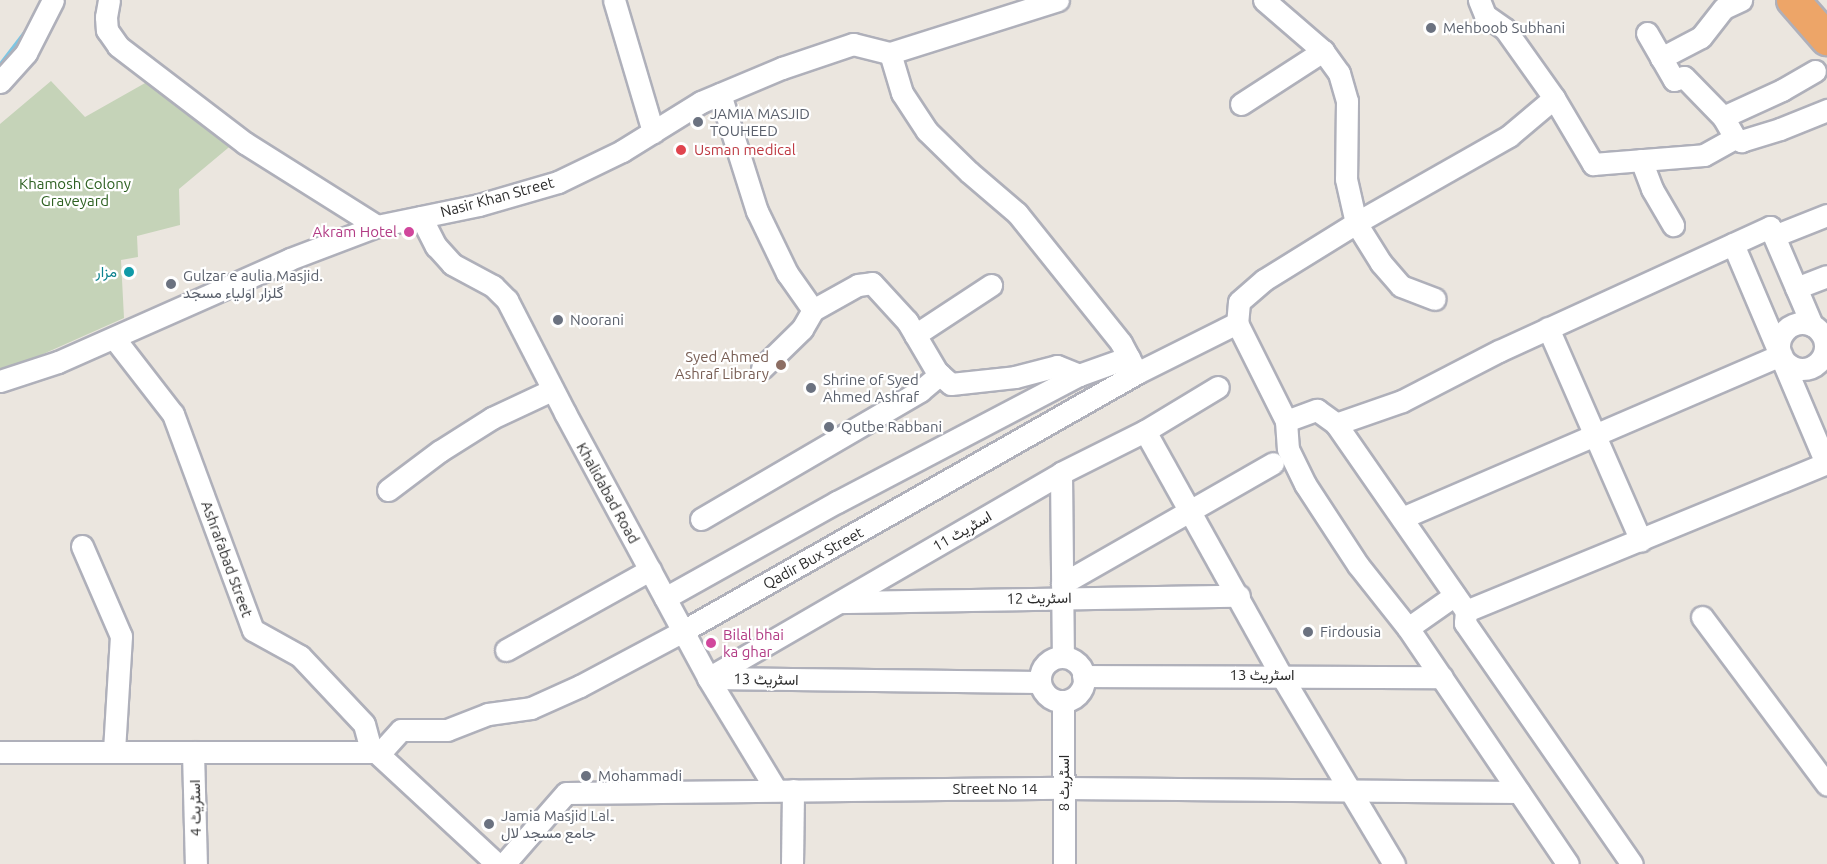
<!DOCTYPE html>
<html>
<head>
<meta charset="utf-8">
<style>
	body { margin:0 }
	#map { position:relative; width:1827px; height:864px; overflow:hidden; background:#ebe6df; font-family:Ubuntu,Vazirmatn,sans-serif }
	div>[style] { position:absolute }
	.cemetery>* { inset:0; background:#c5d3b8 }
	.stream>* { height:4.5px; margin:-2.25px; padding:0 2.25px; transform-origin:2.25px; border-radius:2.25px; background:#7dc5e2 }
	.roads { filter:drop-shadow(2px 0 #afb0ba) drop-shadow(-2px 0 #afb0ba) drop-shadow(0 2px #afb0ba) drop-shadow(0 -2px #afb0ba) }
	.minor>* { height:21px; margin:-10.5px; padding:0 10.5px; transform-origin:10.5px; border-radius:10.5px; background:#fff }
	.minor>.ring { margin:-10.5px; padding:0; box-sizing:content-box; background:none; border:21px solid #fff; border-radius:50% }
	.highway>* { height:32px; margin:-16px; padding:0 16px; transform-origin:16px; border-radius:16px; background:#eda568 }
	.dots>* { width:16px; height:16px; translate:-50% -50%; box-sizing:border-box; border:3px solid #fff; border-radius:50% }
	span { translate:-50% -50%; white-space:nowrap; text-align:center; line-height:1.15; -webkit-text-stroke:4.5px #fff; paint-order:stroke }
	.worship-label { font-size:15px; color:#5b616d }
	.left { translate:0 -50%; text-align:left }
	.health-label { font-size:15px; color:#be3a42 }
	.park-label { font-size:15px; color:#2e6122 }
	.street-label { font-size:15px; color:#2b2b2b }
	.hotel-label { font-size:15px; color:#b23c85 }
	.right { translate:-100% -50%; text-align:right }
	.culture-label { font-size:15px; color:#0d838f }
	.education-label { font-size:15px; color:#785e54 }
</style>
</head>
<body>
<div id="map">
	<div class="cemetery">
		<i style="clip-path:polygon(154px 78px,234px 143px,179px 189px,180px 225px,137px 236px,138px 257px,121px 260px,124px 318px,23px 363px,0 370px,0 124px,51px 81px,85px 117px)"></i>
	</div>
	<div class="stream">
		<i style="left:0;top:65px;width:43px;rotate:-52.6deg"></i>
	</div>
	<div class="roads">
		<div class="minor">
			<i style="left:109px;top:0;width:17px;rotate:100deg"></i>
			<i style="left:106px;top:17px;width:13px;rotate:86deg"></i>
			<i style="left:107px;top:30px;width:19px;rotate:55deg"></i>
			<i style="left:118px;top:46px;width:160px;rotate:37.4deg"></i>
			<i style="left:245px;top:143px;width:156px;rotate:32.2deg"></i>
			<i style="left:614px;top:0;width:138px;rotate:73.5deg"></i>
			<i style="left:1264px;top:0;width:78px;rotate:40.8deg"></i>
			<i style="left:1323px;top:51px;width:27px;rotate:54deg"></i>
			<i style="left:1339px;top:73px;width:29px;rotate:74deg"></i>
			<i style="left:1347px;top:101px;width:78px;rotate:90.7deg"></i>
			<i style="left:1346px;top:179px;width:45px;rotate:77.2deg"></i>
			<i style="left:1356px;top:223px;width:47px;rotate:58deg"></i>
			<i style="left:1381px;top:263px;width:30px;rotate:49deg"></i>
			<i style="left:1401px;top:286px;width:36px;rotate:21deg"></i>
			<i style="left:1479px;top:0;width:16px;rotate:68deg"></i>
			<i style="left:1485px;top:15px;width:24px;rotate:35deg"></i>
			<i style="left:1505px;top:29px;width:85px;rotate:54.6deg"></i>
			<i style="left:1554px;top:98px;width:77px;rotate:59.4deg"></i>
			<i style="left:1593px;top:164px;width:111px;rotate:-4.6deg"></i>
			<i style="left:1704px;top:155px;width:35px;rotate:-29deg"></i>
			<i style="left:1647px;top:33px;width:54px;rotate:60.1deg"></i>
			<i style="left:1674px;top:80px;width:10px;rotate:-17deg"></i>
			<i style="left:1684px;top:77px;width:56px;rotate:45.7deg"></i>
			<i style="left:1723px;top:117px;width:24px;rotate:60deg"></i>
			<i style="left:1735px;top:138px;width:7px;rotate:27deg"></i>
			<i style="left:1741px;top:141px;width:41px;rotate:-17.1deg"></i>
			<i style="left:1780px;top:129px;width:51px;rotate:-22deg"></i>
			<i style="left:890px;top:53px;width:42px;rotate:73.3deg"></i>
			<i style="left:902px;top:93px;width:45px;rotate:56.7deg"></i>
			<i style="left:927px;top:131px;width:59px;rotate:44.3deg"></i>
			<i style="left:969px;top:172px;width:63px;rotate:40.5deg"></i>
			<i style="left:1017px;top:213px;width:166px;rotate:51.3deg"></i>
			<i style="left:1121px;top:343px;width:27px;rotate:62deg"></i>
			<i style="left:1661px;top:58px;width:45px;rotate:-27.7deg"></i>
			<i style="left:1701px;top:37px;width:37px;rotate:-52deg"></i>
			<i style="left:1724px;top:8px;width:19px;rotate:-25deg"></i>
			<i style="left:0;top:82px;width:39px;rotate:-48deg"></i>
			<i style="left:26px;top:53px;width:59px;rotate:-63deg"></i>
			<i style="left:720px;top:94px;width:123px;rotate:72.5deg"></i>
			<i style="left:757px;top:211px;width:69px;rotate:64.2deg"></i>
			<i style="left:787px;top:273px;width:45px;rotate:54.9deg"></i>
			<i style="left:813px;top:310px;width:51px;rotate:-29.1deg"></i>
			<i style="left:858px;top:285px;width:14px;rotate:-8deg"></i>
			<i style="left:872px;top:283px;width:52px;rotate:47.4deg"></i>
			<i style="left:907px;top:321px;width:59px;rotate:59.5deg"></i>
			<i style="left:937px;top:372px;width:18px;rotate:41deg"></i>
			<i style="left:951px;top:384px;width:64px;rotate:-6.2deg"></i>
			<i style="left:1015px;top:377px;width:43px;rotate:-14.7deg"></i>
			<i style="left:1057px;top:366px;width:24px;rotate:22deg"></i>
			<i style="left:1079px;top:375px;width:53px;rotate:-19.8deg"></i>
			<i style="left:1554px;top:98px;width:59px;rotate:139.8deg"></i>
			<i style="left:1509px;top:136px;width:176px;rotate:150.4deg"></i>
			<i style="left:1356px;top:223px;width:108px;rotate:148.2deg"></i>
			<i style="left:1264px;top:280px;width:33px;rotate:139deg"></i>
			<i style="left:1239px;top:302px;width:21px;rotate:95deg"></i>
			<i style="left:1237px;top:323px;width:110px;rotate:63.4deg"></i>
			<i style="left:1286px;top:421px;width:33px;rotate:-20deg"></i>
			<i style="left:1317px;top:410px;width:24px;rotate:36deg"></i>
			<i style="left:1336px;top:424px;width:228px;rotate:55.2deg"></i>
			<i style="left:1466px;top:611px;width:390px;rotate:-22.3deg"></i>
			<i style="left:1241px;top:104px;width:98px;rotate:-32.9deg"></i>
			<i style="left:1723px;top:117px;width:65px;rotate:-24.6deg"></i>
			<i style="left:1782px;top:90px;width:38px;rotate:-30deg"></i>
			<i style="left:1641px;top:160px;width:31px;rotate:69deg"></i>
			<i style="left:1652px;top:189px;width:42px;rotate:59.7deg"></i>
			<i style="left:421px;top:217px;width:33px;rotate:63deg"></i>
			<i style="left:436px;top:246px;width:24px;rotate:48deg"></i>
			<i style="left:452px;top:264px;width:47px;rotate:28.2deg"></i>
			<i style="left:493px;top:286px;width:20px;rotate:45deg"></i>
			<i style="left:507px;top:300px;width:127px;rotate:62.8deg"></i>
			<i style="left:565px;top:413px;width:301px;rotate:61.6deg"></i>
			<i style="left:708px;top:678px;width:131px;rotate:58.7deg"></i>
			<i style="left:1774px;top:236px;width:57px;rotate:-21.6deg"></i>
			<i style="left:1733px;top:244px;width:238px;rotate:67deg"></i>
			<i style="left:1796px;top:288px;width:33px;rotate:-21deg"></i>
			<i class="ring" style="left:1779px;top:323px;width:25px;height:25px"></i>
			<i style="left:1548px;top:328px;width:232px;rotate:66.4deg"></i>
			<i style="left:915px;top:335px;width:91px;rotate:-33.3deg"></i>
			<i style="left:114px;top:338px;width:96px;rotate:52.2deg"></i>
			<i style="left:173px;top:414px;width:230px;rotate:69.7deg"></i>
			<i style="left:253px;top:630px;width:54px;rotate:29deg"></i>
			<i style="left:300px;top:656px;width:93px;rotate:46.7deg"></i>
			<i style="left:364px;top:724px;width:28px;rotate:75deg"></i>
			<i style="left:762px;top:368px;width:56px;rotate:-44.3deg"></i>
			<i style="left:802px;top:329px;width:22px;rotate:-60deg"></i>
			<i style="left:0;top:381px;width:61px;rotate:-18.1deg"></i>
			<i style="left:58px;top:362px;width:254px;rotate:-23.9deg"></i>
			<i style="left:290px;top:259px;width:93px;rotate:-20.8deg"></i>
			<i style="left:377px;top:226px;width:104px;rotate:-11.6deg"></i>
			<i style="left:479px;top:205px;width:82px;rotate:-16.2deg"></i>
			<i style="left:558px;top:182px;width:71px;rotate:-25.8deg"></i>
			<i style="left:622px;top:151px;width:93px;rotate:-31.8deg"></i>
			<i style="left:701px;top:102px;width:88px;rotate:-22.8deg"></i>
			<i style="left:782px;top:68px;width:75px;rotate:-18.7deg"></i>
			<i style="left:853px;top:44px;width:38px;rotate:14deg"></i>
			<i style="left:890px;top:53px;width:176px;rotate:-17.5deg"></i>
			<i style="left:1286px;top:421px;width:28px;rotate:86deg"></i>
			<i style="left:1288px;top:449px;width:39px;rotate:64deg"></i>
			<i style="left:1305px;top:484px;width:97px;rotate:56.8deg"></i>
			<i style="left:1358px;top:565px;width:80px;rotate:51.6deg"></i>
			<i style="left:1408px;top:628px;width:285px;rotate:55.9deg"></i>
			<i style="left:1336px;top:424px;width:70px;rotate:-19.2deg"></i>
			<i style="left:1402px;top:401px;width:109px;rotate:-27.3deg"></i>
			<i style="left:1499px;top:351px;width:298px;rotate:-24.6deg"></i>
			<i style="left:1770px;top:227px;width:107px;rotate:66.8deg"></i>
			<i style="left:1145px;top:431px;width:279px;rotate:60.9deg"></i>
			<i style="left:1281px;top:675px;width:220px;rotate:59.1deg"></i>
			<i style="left:1061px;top:473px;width:184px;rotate:89.4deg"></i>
			<i style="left:388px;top:490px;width:65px;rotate:-36.9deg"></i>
			<i style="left:440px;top:451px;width:62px;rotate:-32.4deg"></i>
			<i style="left:492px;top:418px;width:66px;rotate:-25deg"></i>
			<i style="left:1402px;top:518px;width:413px;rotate:-23.3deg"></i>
			<i style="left:701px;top:519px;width:254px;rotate:-30.3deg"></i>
			<i style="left:920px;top:391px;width:26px;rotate:-40deg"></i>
			<i style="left:82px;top:546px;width:98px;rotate:66.6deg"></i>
			<i style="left:121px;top:636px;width:116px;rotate:93.5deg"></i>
			<i style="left:1062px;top:584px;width:243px;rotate:-29.8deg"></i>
			<i style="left:665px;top:598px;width:197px;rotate:-29.2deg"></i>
			<i style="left:837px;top:502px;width:273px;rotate:-27.7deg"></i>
			<i style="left:842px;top:602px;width:397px;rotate:-0.9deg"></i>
			<i style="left:1466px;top:611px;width:12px;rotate:95deg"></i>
			<i style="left:1465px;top:623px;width:293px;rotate:55.3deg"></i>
			<i style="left:1702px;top:617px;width:209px;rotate:53.3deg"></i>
			<i style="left:1408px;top:628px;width:57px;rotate:-35.1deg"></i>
			<i style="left:506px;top:650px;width:165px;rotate:-29.1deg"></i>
			<i class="ring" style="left:1040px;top:657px;width:23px;height:23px"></i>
			<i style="left:1083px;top:676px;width:359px;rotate:0.2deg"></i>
			<i style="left:708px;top:678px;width:408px;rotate:-30.1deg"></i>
			<i style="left:1061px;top:473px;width:94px;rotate:-26.6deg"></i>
			<i style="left:1145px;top:431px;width:85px;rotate:-31.1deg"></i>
			<i style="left:709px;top:678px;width:330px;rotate:0.7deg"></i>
			<i style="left:1063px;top:702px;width:162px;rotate:89.6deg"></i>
			<i style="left:0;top:752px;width:376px"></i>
			<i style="left:376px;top:752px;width:165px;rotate:42.8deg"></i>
			<i style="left:193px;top:752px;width:112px;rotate:88.5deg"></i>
			<i style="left:380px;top:753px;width:31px;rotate:-48deg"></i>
			<i style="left:401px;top:730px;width:46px"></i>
			<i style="left:447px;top:730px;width:44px;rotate:-21.3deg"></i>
			<i style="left:488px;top:714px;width:43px;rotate:-7.9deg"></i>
			<i style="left:531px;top:708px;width:54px;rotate:-24.2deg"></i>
			<i style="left:580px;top:686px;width:117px;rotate:-28.1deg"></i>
			<i style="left:683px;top:631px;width:522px;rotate:-29.61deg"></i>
			<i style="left:1137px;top:373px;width:112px;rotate:-26.6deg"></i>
			<i style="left:504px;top:864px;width:94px;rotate:-48.9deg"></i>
			<i style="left:566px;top:793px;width:498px;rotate:-0.6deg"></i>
			<i style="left:1064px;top:788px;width:455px;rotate:0.5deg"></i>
			<i style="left:792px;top:864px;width:74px;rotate:-89.2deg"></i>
		</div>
		<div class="highway">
			<i style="left:1793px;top:0;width:52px;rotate:48.9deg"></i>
		</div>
	</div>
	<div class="dots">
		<i style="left:1431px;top:28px;background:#6b7280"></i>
		<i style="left:698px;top:122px;background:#6b7280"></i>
		<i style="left:681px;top:150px;background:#e0444e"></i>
		<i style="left:409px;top:232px;background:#d1479c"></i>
		<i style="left:129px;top:272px;background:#0f9aa8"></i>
		<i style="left:171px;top:284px;background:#6b7280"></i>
		<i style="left:558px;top:320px;background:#6b7280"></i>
		<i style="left:781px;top:365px;background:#8d6e63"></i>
		<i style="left:811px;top:388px;background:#6b7280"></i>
		<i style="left:829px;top:427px;background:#6b7280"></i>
		<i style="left:1308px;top:632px;background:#6b7280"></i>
		<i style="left:711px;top:643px;background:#d1479c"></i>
		<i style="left:586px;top:776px;background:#6b7280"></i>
		<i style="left:489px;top:824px;background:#6b7280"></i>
	</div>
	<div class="worship-label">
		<span class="left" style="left:1443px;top:28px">Mehboob Subhani</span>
		<span class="left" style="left:710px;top:122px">JAMIA MASJID<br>TOUHEED</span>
		<span class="left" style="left:183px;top:284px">Gulzar e aulia Masjid.<br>گلزار اولیاء مسجد</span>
		<span class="left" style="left:570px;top:320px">Noorani</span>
		<span class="left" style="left:823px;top:388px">Shrine of Syed<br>Ahmed Ashraf</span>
		<span class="left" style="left:841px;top:427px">Qutbe Rabbani</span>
		<span class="left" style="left:1320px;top:632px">Firdousia</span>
		<span class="left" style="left:598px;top:776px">Mohammadi</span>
		<span class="left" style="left:501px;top:824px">Jamia Masjid Lal۔<br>جامع مسجد لال</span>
	</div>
	<div class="health-label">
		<span class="left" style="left:694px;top:150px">Usman medical</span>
	</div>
	<div class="park-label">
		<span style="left:75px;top:192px">Khamosh Colony<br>Graveyard</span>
	</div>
	<div class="street-label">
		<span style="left:497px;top:197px;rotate:-15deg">Nasir Khan Street</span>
		<span style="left:608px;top:493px;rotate:61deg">Khalidabad Road</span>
		<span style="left:962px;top:531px;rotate:-30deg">اسٹریٹ 11</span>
		<span style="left:813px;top:558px;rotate:-29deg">Qadir Bux Street</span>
		<span style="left:227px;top:559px;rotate:70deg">Ashrafabad Street</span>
		<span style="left:1039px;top:598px;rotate:-1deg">اسٹریٹ 12</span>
		<span style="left:1262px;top:675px">اسٹریٹ 13</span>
		<span style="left:766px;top:679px;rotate:1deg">اسٹریٹ 13</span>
		<span style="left:1064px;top:783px;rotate:-90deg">اسٹریٹ 8</span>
		<span style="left:995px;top:789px">Street No 14</span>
		<span style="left:195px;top:808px;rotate:-91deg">اسٹریٹ 4</span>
	</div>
	<div class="hotel-label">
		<span class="right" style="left:397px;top:232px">Akram Hotel</span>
		<span class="left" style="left:723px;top:643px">Bilal bhai<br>ka ghar</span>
	</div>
	<div class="culture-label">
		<span class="right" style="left:117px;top:272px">مزار</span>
	</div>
	<div class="education-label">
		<span class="right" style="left:769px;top:365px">Syed Ahmed<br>Ashraf Library</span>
	</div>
</div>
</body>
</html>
